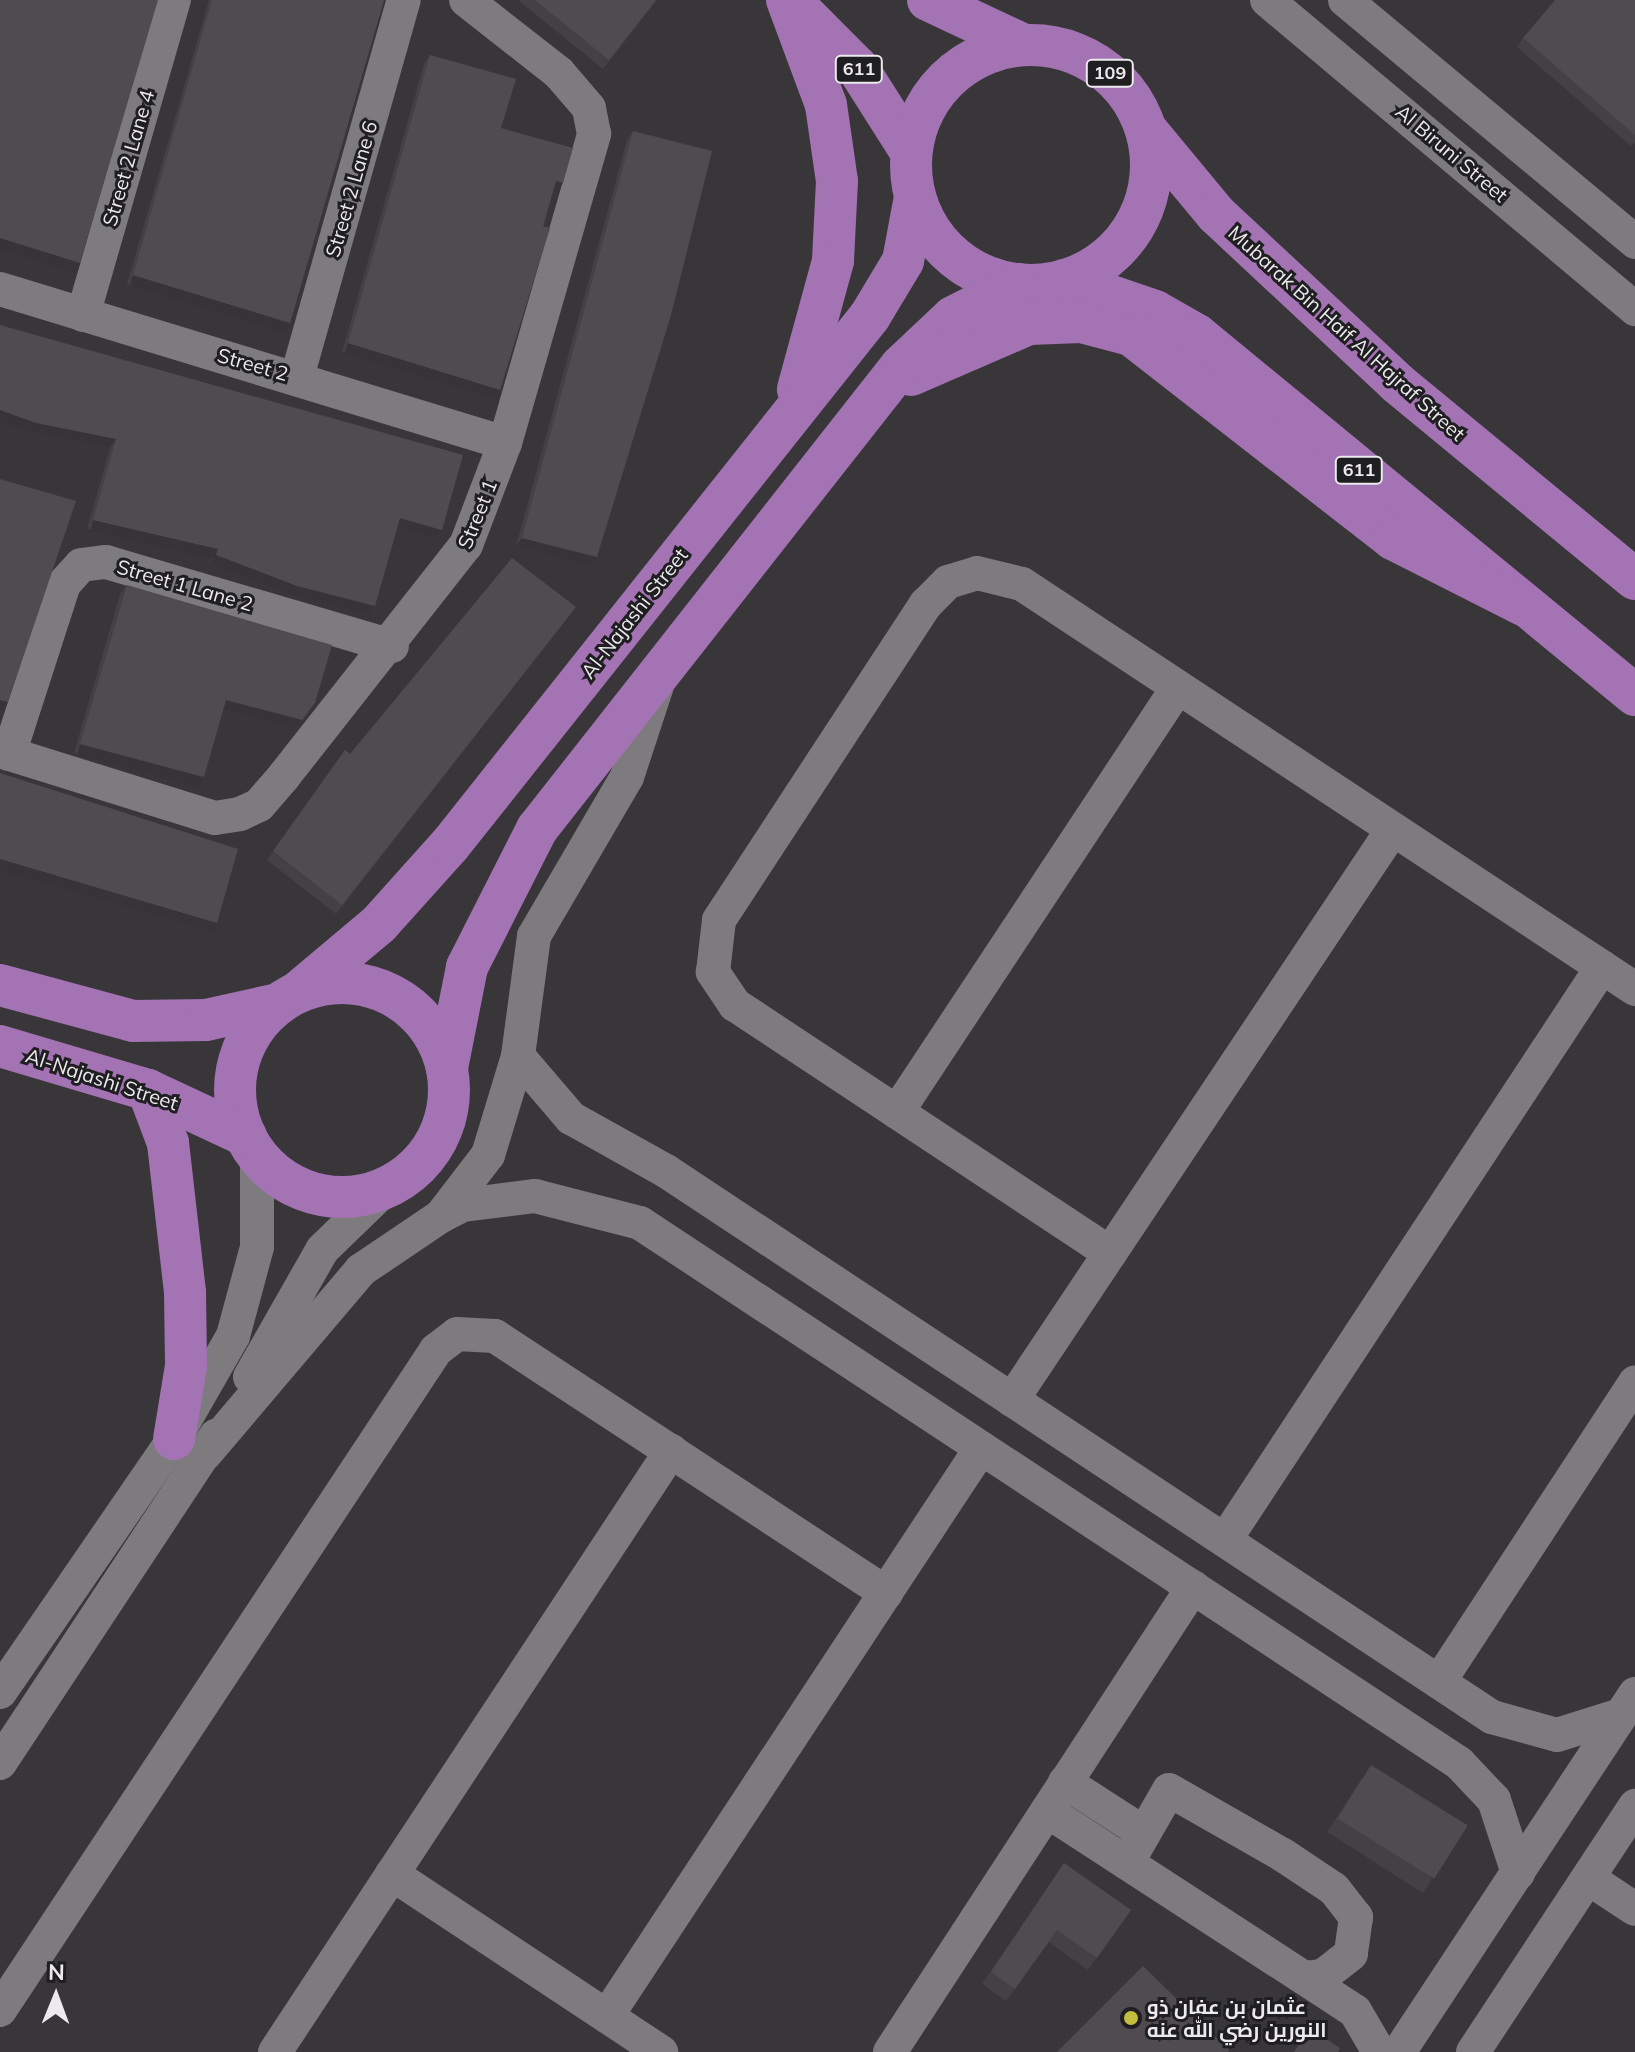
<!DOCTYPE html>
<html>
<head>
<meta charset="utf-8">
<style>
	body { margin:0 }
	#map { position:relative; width:1635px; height:2052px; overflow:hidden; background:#39363a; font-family:Mulish,Cairo,sans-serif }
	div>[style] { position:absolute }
	.minor>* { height:34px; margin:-17px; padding:0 17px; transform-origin:17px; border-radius:17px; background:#7e7b7f }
	.major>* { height:42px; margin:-21px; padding:0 21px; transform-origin:21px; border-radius:21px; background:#a373b4 }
	.major>.ring { margin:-21px; padding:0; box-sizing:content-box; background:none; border:42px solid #a373b4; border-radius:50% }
	.wall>* { inset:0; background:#444045 }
	.shaded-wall>* { inset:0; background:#373438; transform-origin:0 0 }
	.building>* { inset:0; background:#4f4b50; transform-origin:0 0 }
	.dots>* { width:22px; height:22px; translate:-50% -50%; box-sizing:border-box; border:4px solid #1f1e20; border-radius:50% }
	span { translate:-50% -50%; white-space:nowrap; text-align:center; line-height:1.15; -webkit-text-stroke:6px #1f1e20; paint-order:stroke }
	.shield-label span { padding:2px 6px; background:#1f1e20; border:2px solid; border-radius:6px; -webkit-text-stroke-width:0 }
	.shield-label { font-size:18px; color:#eceaed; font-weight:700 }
	.street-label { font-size:20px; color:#eceaed }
	.poi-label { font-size:20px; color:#eceaed; font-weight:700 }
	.left { translate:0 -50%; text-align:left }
	.north { position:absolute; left:16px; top:1956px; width:80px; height:80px; -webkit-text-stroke:6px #1f1e20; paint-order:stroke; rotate:1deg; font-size:22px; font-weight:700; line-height:32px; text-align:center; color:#eceaed }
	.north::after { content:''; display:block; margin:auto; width:28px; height:36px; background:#eceaed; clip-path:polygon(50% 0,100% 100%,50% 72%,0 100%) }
</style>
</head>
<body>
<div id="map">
	<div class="minor">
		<i style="left:1267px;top:0;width:481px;rotate:40deg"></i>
		<i style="left:1345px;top:0;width:378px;rotate:39.8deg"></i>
		<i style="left:0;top:289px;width:528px;rotate:16.96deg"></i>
		<i style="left:83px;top:315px;width:328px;rotate:-73.9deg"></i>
		<i style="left:297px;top:377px;width:392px;rotate:-74.2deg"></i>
		<i style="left:0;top:751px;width:225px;rotate:17.3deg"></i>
		<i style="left:215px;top:818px;width:25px;rotate:-9deg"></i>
		<i style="left:240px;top:814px;width:21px;rotate:-25deg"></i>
		<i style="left:259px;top:805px;width:38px;rotate:-49deg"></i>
		<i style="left:284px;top:776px;width:294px;rotate:-51.8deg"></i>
		<i style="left:466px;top:545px;width:109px;rotate:-69.1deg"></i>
		<i style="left:505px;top:443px;width:322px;rotate:-73.9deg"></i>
		<i style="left:594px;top:134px;width:26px;rotate:-101deg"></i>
		<i style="left:589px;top:108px;width:46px;rotate:-130.6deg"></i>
		<i style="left:559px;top:73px;width:118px;rotate:-141.9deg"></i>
		<i style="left:9px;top:754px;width:179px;rotate:-72.1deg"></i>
		<i style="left:64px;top:584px;width:25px;rotate:-48deg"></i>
		<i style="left:81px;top:565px;width:25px;rotate:-7deg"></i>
		<i style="left:106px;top:562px;width:298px;rotate:16.4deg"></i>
		<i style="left:518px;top:1056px;width:82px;rotate:49.5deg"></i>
		<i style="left:571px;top:1118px;width:109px;rotate:29.2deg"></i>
		<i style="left:666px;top:1171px;width:990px;rotate:33.47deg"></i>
		<i style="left:1492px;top:1717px;width:67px;rotate:15.5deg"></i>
		<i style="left:1557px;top:1735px;width:67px;rotate:-17.4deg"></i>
		<i style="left:897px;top:1112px;width:509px;rotate:-56.53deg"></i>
		<i style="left:441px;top:1216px;width:25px;rotate:-27deg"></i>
		<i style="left:463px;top:1205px;width:73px;rotate:-7.1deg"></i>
		<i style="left:535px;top:1196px;width:108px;rotate:14.4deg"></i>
		<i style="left:640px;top:1223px;width:981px;rotate:33.4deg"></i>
		<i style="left:1459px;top:1763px;width:51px;rotate:46.6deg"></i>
		<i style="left:1494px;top:1800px;width:77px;rotate:71.8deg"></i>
		<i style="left:1110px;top:1253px;width:450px;rotate:-146.5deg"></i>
		<i style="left:735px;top:1005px;width:40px;rotate:-124deg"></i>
		<i style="left:713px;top:972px;width:52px;rotate:-83.4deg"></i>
		<i style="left:719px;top:920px;width:378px;rotate:-56.8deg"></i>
		<i style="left:926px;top:604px;width:31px;rotate:-45deg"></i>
		<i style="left:948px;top:582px;width:30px;rotate:-17deg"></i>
		<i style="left:977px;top:573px;width:46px;rotate:13.7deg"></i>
		<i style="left:1022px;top:584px;width:735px;rotate:33.45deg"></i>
		<i style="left:250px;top:1377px;width:146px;rotate:-60.4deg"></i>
		<i style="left:322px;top:1250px;width:92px;rotate:-44.1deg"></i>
		<i style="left:1012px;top:1400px;width:686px;rotate:-56.29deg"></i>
		<i style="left:205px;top:1454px;width:241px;rotate:-49.7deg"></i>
		<i style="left:361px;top:1270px;width:97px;rotate:-34deg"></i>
		<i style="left:441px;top:1216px;width:77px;rotate:-52.4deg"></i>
		<i style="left:488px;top:1155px;width:103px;rotate:-73.1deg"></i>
		<i style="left:518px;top:1056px;width:121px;rotate:-82.4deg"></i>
		<i style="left:534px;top:936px;width:184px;rotate:-59.7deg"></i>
		<i style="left:627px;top:777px;width:96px;rotate:-71.8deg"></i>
		<i style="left:1225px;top:1540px;width:686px;rotate:-56.66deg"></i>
		<i style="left:1439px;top:1682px;width:358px;rotate:-56.8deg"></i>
		<i style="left:0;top:1692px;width:307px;rotate:-55.5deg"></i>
		<i style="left:174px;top:1439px;width:119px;rotate:-60.2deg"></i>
		<i style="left:233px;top:1336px;width:92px;rotate:-74.9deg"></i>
		<i style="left:257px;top:1247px;width:92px;rotate:-90deg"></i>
		<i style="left:0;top:1763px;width:392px;rotate:-56.6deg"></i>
		<i style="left:1065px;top:1782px;width:94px;rotate:32.8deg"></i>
		<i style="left:1047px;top:1811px;width:367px;rotate:33deg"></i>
		<i style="left:1355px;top:2011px;width:48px;rotate:59.7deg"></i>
		<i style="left:1127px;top:1863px;width:84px;rotate:-60.1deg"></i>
		<i style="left:1169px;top:1790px;width:131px;rotate:29.7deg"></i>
		<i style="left:1283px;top:1855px;width:61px;rotate:33.7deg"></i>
		<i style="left:1334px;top:1889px;width:36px;rotate:52deg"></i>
		<i style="left:1356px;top:1917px;width:37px;rotate:98deg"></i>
		<i style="left:1351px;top:1954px;width:36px;rotate:142deg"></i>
		<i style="left:1323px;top:1976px;width:18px;rotate:174deg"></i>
		<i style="left:392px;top:1874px;width:323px;rotate:33.5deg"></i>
		<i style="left:1588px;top:1878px;width:56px;rotate:33.4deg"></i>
		<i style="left:0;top:2010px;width:791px;rotate:-56.55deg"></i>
		<i style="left:436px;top:1350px;width:26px;rotate:-37deg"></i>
		<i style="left:457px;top:1334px;width:38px;rotate:3deg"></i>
		<i style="left:495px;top:1336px;width:468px;rotate:33.3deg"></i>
		<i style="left:607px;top:2016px;width:680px;rotate:-56.64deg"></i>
		<i style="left:275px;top:2052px;width:720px;rotate:-56.62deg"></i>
		<i style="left:890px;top:2052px;width:555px;rotate:-56.91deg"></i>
		<i style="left:1399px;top:2052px;width:429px;rotate:-56.6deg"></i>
		<i style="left:1473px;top:2052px;width:295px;rotate:-56.6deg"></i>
	</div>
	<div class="major">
		<i style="left:787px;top:0;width:112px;rotate:69.6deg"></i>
		<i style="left:826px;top:105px;width:77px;rotate:81.8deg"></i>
		<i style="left:837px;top:181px;width:80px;rotate:92.9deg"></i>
		<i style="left:833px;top:261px;width:133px;rotate:105.3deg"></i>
		<i style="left:928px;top:0;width:104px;rotate:25.1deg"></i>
		<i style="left:799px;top:9px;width:82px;rotate:45deg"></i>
		<i style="left:857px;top:67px;width:101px;rotate:57.6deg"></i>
		<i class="ring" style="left:911px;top:45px;width:198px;height:198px"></i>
		<i style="left:1148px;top:132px;width:107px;rotate:50.3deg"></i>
		<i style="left:1216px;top:214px;width:248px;rotate:43deg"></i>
		<i style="left:1397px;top:383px;width:308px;rotate:39.5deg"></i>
		<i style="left:1064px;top:280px;width:96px;rotate:18.8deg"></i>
		<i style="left:1155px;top:311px;width:48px;rotate:29.7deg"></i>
		<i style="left:1197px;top:335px;width:567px;rotate:39.42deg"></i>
		<i style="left:911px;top:375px;width:129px;rotate:-23.4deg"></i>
		<i style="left:1029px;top:324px;width:52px;rotate:-2.2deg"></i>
		<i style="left:1081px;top:322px;width:52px;rotate:14.6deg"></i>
		<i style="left:1131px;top:335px;width:332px;rotate:37.9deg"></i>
		<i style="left:1393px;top:539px;width:146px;rotate:26.9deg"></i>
		<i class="ring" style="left:235px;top:983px;width:172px;height:172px"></i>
		<i style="left:0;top:985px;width:138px;rotate:15.1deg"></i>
		<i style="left:133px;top:1021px;width:73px;rotate:-0.8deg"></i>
		<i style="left:206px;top:1020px;width:74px;rotate:-12.5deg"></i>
		<i style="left:298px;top:992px;width:106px;rotate:-40deg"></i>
		<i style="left:379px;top:924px;width:106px;rotate:-48.1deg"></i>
		<i style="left:450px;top:845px;width:675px;rotate:-51.55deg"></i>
		<i style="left:870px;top:316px;width:64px;rotate:-59deg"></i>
		<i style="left:903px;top:261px;width:65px;rotate:-79.4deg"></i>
		<i style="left:0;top:1046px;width:154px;rotate:16.6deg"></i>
		<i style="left:148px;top:1090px;width:108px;rotate:25.1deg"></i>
		<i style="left:447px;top:1068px;width:103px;rotate:-78.8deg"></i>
		<i style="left:467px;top:967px;width:155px;rotate:-63.1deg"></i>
		<i style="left:537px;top:829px;width:589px;rotate:-51.83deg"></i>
		<i style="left:901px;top:366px;width:71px;rotate:-43.3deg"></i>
		<i style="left:953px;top:317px;width:73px;rotate:-26.9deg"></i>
		<i style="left:148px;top:1090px;width:57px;rotate:69.3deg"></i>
		<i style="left:168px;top:1143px;width:150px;rotate:83.5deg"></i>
		<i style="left:185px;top:1292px;width:74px;rotate:89.2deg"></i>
		<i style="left:186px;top:1366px;width:74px;rotate:99.3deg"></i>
	</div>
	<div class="wall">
		<i style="clip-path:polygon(209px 0,384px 0,290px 323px,284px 332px,127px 284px)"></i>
		<i style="clip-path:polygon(518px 0,657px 0,603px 69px)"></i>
		<i style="clip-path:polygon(1635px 0,1635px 142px,1631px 146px,1517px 47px,1523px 38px)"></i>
		<i style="clip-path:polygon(430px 55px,501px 128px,557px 192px,553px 191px,500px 390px,494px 399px,342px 352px,424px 64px)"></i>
		<i style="clip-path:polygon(633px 131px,590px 566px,516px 546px,627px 140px)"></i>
		<i style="clip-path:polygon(0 325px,442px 530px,435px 538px,397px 528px,375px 606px,369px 615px,291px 595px,209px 564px,211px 558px,87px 529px,110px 448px,30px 432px)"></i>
		<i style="clip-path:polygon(127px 585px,309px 712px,295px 729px,223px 710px,198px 786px,74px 753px,120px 594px)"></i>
		<i style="clip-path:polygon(569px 616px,336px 914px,267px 860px,345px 750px,350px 754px)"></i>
		<i style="clip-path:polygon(1362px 1778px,1432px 1879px,1423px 1893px,1327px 1832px)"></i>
		<i style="clip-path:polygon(1064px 1863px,1131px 1910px,1088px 1970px,1049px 1942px,1006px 2001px,982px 1984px)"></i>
	</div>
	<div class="shaded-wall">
		<i style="clip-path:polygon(556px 181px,563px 183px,557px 192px,549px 190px)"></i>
		<i style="left:0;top:238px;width:84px;height:11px;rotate:17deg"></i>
		<i style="left:133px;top:275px;width:164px;height:11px;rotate:17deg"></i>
		<i style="left:348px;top:343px;width:159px;height:11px;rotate:17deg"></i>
		<i style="clip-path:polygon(0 410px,116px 439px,110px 448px,30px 432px,0 422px)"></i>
		<i style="clip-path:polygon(400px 518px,442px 530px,435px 538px,394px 527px)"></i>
		<i style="left:93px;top:520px;width:128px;height:11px;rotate:13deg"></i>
		<i style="clip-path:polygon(522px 538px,597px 557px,590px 566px,516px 546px)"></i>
		<i style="clip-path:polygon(216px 555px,375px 606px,369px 615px,291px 595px,209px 564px)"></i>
		<i style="clip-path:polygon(0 700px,8px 702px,2px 711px,0 711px)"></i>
		<i style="clip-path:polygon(226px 700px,315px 703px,295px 729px,220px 709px)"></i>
		<i style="left:80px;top:744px;width:128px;height:11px;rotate:15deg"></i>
		<i style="left:0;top:859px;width:226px;height:11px;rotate:16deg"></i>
	</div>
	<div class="building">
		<i style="clip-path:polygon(0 0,158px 0,80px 263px,0 238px)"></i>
		<i style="clip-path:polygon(212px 0,384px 0,290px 323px,133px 275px)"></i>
		<i style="clip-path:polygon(535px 0,656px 0,609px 60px)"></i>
		<i style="clip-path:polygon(1555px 0,1635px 0,1635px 135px,1523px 38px)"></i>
		<i style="clip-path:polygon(430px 55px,516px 79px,501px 128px,573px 148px,563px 183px,556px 181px,543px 226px,550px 228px,500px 390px,348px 343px)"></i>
		<i style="clip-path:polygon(633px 131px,712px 151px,671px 315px,597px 557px,522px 538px)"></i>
		<i style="clip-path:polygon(0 325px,463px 455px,442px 530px,400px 518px,375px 606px,297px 586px,216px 555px,218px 549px,93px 520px,116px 439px,36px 423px,0 410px)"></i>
		<i style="clip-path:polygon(0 479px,76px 501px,8px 702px,0 700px)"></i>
		<i style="clip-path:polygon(512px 558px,576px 607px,342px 905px,273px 851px,345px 750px,350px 754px)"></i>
		<i style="clip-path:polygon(127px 585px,332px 645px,315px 703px,302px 720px,226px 700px,204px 777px,80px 744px)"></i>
		<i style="clip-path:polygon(0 773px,238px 849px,217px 923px,0 859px)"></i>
		<i style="left:1371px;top:1765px;width:114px;height:63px;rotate:32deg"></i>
		<i style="clip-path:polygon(1064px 1863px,1131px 1910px,1097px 1958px,1057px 1930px,1015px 1989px,991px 1972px)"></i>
		<i style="clip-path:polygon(1143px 1966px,1229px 2050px,1228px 2052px,1057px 2052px)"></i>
		<i style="clip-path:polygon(1310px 2028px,1340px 2048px,1338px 2052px,1294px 2052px)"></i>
	</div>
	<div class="dots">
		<i style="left:1131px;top:2018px;background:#c4bc3e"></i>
	</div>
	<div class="shield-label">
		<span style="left:859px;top:69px">611</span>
		<span style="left:1110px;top:73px">109</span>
		<span style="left:1359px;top:470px">611</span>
	</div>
	<div class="street-label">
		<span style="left:1452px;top:153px;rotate:40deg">Al Biruni Street</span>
		<span style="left:128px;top:158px;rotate:-74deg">Street 2 Lane 4</span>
		<span style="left:351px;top:189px;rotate:-74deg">Street 2 Lane 6</span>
		<span style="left:1347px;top:333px;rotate:42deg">Mubarak Bin Haif Al Hajraf Street</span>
		<span style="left:253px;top:364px;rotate:16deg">Street 2</span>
		<span style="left:477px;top:514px;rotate:-68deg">Street 1</span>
		<span style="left:185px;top:585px;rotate:16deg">Street 1 Lane 2</span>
		<span style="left:634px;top:613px;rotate:-52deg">Al-Najashi Street</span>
		<span style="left:102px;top:1079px;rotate:18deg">Al-Najashi Street</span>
	</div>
	<div class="poi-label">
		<span class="left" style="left:1147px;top:2018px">عثمان بن عفان ذو<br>النورين رضي الله عنه</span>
	</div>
	<div class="north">N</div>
</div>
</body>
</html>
